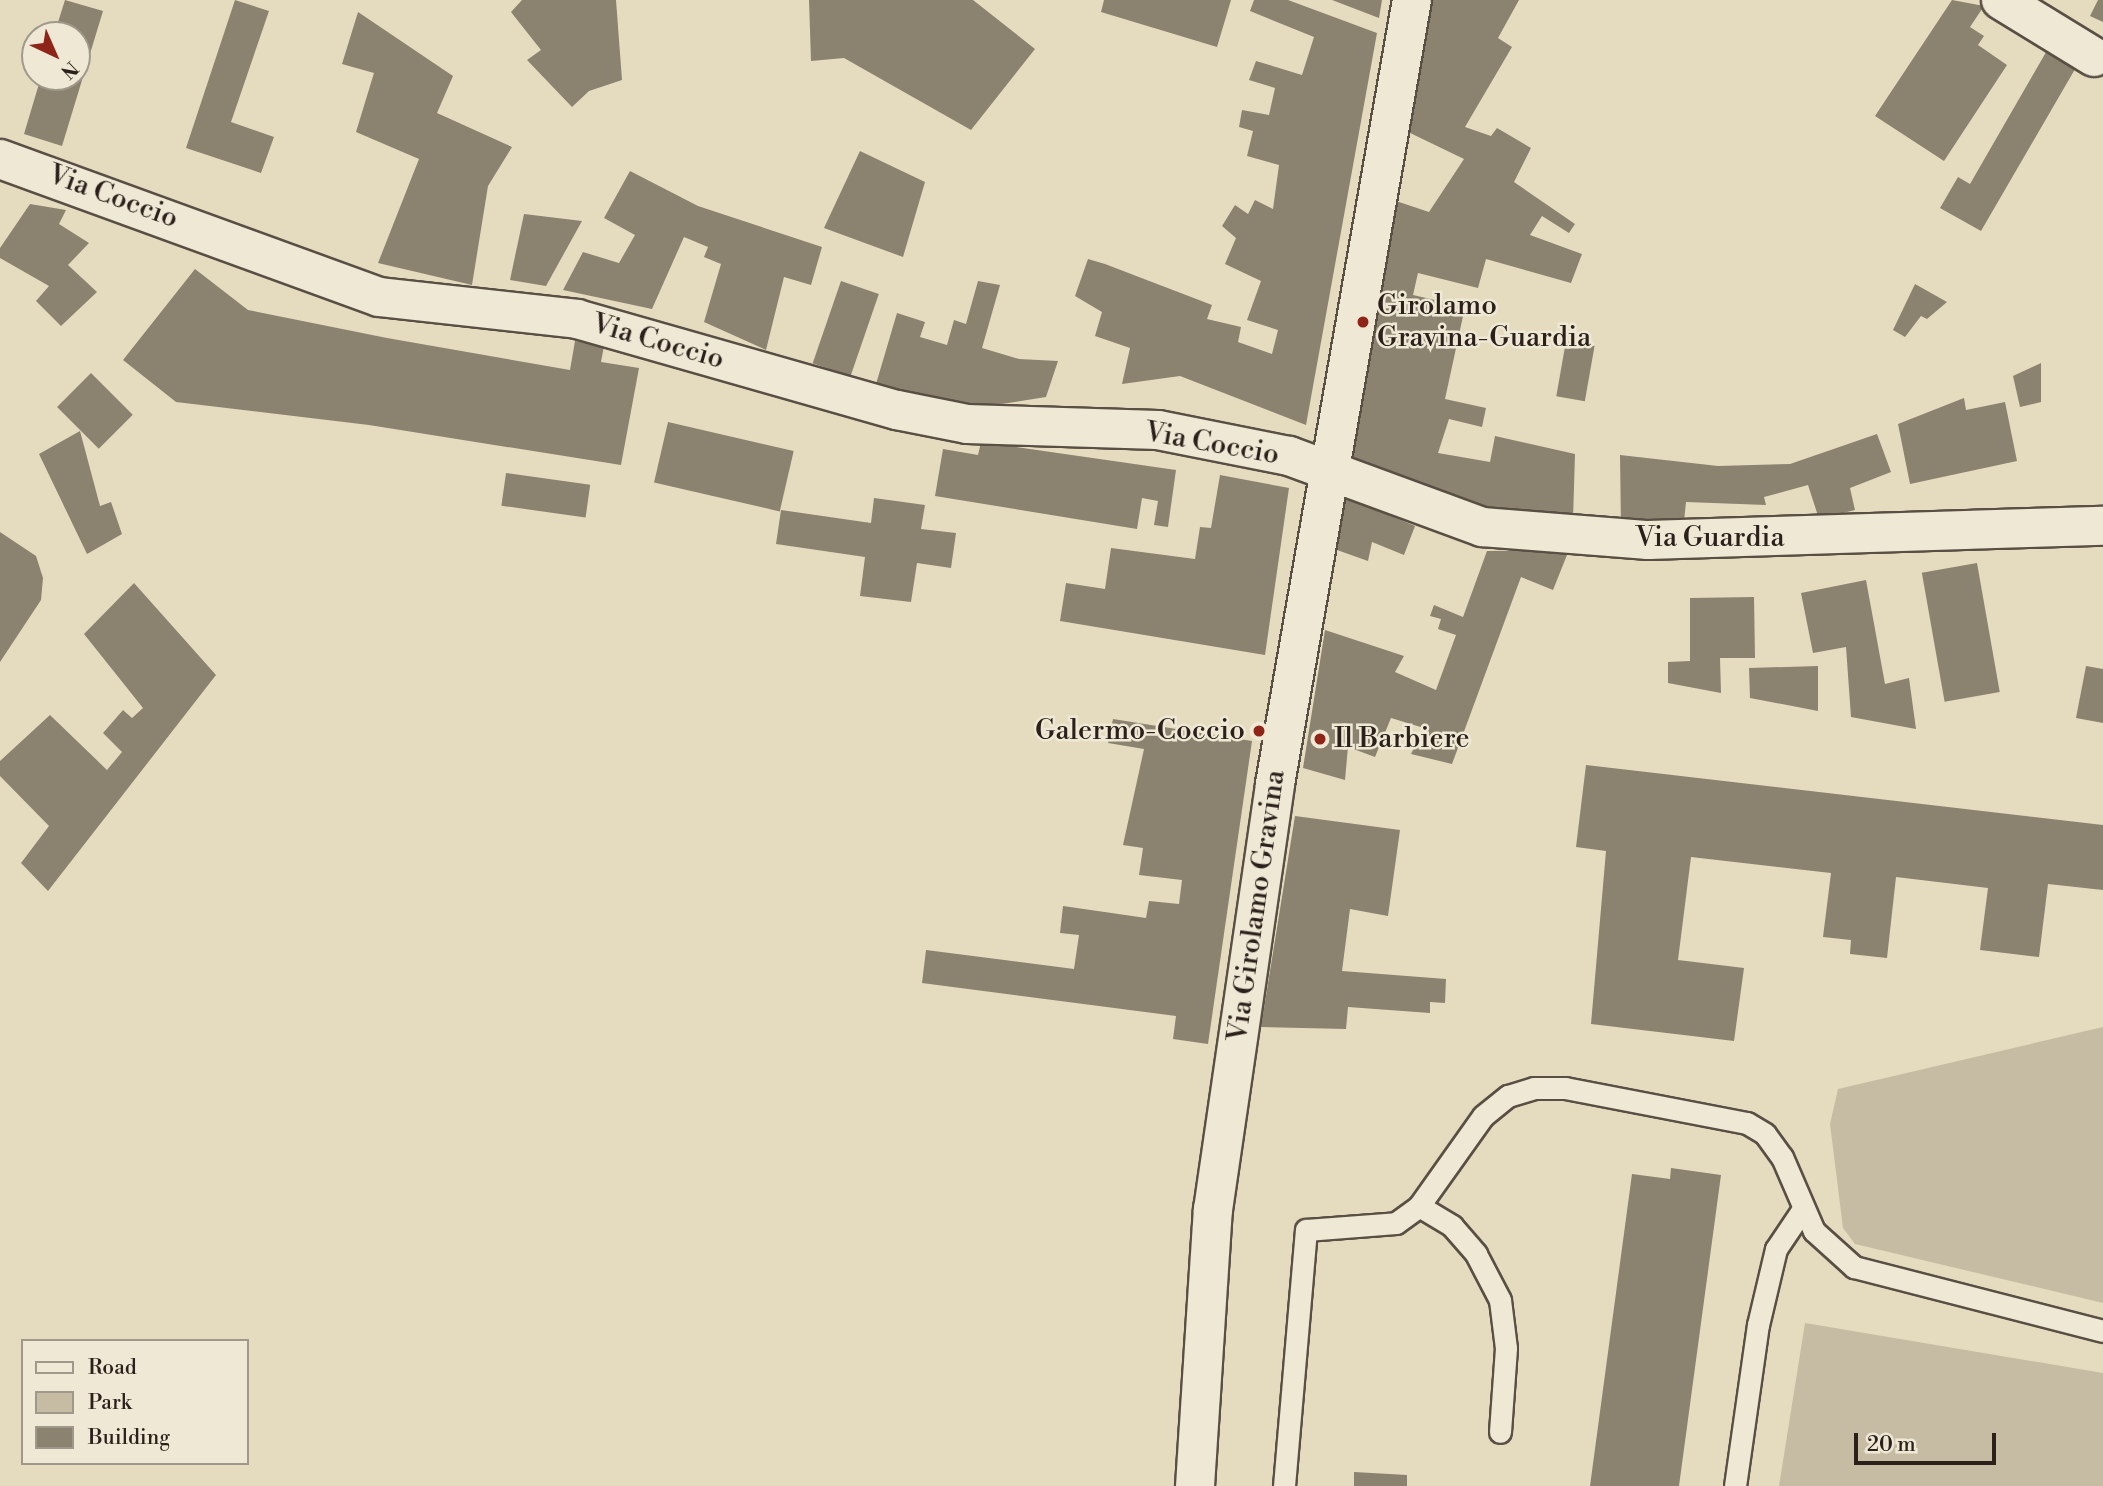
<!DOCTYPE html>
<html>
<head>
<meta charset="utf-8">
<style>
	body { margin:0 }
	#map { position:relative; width:2103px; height:1486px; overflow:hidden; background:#e5dcbf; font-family:"Libre Bodoni",serif }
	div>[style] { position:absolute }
	.green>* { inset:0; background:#c6bca3 }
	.building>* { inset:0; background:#8c8270; transform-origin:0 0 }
	.roads { filter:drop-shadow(2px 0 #5a4f44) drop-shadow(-2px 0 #5a4f44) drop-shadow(0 2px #5a4f44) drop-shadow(0 -2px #5a4f44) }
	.service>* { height:21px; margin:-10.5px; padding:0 10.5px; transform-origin:10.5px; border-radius:10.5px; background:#eee8d5 }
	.minor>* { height:38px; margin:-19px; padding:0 19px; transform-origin:19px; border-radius:19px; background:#eee8d5 }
	.secondary>* { height:38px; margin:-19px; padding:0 19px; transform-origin:19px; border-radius:19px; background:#eee8d5 }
	.dots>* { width:19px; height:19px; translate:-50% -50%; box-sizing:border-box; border:4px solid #eee8d5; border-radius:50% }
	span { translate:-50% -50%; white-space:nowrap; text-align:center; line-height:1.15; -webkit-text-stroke:5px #eee8d5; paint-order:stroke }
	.street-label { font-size:28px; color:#2c201b }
	.poi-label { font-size:28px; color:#2c201b }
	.left { translate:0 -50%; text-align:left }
	.right { translate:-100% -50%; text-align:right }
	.legend { position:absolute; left:21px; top:1339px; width:228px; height:126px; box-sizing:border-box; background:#eee8d5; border:2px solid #a0988b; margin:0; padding:9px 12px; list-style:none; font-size:21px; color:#2c201b }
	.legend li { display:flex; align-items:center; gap:14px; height:35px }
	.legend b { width:35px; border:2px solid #a0988b }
	.north { position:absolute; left:21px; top:21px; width:70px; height:70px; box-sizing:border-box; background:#eee8d5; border:2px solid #a0988b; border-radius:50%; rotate:136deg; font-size:19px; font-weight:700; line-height:28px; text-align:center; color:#2c201b }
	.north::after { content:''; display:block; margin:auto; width:24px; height:32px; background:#8f2418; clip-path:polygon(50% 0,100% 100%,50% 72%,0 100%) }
	.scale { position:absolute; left:1854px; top:1433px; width:142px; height:32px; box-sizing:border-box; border:4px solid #2c201b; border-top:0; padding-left:9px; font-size:21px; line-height:24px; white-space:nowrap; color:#2c201b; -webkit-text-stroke:5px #eee8d5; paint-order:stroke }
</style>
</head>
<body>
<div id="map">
	<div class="green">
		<i style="clip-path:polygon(2103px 1027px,2103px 1303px,1855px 1244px,1843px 1228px,1830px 1124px,1838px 1089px)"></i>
		<i style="clip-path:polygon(1805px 1323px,2103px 1373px,2103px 1486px,1779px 1486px)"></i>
	</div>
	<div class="building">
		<i style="clip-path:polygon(65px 0,103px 11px,62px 146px,24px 134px,41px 77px,77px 77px,77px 35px,54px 35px)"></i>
		<i style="clip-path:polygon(235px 0,269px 11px,231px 122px,274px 137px,261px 173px,186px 148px)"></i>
		<i style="clip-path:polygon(522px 0,616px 0,622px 80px,589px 91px,572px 107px,527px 60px,541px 50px,511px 12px)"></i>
		<i style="clip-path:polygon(809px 0,973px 0,1035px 49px,971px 130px,844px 58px,811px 61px)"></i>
		<i style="clip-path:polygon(1104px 0,1231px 0,1217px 47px,1101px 12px)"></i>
		<i style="clip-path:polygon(1254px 0,1288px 0,1377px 33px,1306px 425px,1180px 376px,1122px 384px,1130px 348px,1095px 336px,1102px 312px,1075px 296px,1088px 259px,1105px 264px,1212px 305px,1207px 319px,1241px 327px,1238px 342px,1272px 354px,1278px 330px,1247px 320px,1261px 281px,1225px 264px,1236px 238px,1222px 226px,1235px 205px,1248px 214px,1255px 200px,1273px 209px,1279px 165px,1247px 156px,1253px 131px,1239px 127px,1242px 110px,1269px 115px,1275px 88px,1249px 80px,1256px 61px,1302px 75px,1314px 37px,1250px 11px)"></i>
		<i style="clip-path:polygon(1332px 0,1382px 0,1379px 18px)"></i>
		<i style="clip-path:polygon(1429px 0,1519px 0,1498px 38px,1512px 47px,1465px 127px,1491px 136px,1497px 128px,1531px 148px,1514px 182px,1575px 224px,1569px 233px,1542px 216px,1530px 235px,1582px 254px,1571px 283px,1486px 259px,1478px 288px,1418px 273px,1413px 295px,1465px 307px,1445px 399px,1486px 408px,1482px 427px,1449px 419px,1438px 453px,1490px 462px,1495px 436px,1575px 454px,1573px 520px,1479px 505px,1347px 458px,1393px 200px,1429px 212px,1464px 159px,1406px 131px)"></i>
		<i style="clip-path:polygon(1952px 0,1984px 6px,1970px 27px,1984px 36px,1978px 45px,2007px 65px,1944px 161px,1875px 116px)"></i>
		<i style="clip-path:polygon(2098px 0,2103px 0,2103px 22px,2090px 16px)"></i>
		<i style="clip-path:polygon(358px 12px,453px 76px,437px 113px,512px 147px,488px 186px,472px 285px,378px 263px,419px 159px,356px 132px,374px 73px,342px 64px)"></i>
		<i style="clip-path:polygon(2049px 47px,2078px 64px,1981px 231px,1940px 208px,1958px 177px,1970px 184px)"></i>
		<i style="clip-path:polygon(860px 151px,925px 182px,903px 257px,824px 228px)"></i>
		<i style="clip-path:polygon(630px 171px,698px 206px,822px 247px,811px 285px,784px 277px,766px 350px,704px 322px,721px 264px,704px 257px,708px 247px,684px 237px,652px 309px,563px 290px,583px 252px,619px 263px,635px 235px,604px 218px)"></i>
		<i style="clip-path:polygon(30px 204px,66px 210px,59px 224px,89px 243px,68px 265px,97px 292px,61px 326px,36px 301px,49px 286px,0 258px,0 248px)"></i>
		<i style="clip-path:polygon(524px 214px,582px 221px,546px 286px,510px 280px)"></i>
		<i style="clip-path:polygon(195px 269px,248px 310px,387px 338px,570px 370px,575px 341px,604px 346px,601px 362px,639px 368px,621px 465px,369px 425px,176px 402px,123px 360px)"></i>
		<i style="left:841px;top:281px;width:40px;height:87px;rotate:19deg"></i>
		<i style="clip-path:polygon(978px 281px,1000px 285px,982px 348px,1019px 359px,1058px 361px,1046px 397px,963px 410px,876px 384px,897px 313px,925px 322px,920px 337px,947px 345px,954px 320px,966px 324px)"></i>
		<i style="clip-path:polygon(1915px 284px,1947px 302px,1927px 319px,1921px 316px,1905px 337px,1893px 330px)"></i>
		<i style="left:1566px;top:341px;width:29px;height:56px;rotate:10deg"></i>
		<i style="clip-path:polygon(2041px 363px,2041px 402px,2020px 407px,2013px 376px)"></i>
		<i style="left:91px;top:373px;width:59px;height:48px;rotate:45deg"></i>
		<i style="clip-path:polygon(1964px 398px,1966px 410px,2005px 402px,2017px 461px,1910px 484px,1898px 424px)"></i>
		<i style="left:668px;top:422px;width:129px;height:62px;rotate:13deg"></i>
		<i style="clip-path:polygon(80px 431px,100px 506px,111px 502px,122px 534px,87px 554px,39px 454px)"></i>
		<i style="clip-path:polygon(1877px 434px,1891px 472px,1850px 488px,1855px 510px,1819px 519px,1808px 485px,1764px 497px,1766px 505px,1686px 502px,1683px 531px,1621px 528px,1620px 455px,1718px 466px,1790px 464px)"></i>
		<i style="clip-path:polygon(981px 442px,1176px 470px,1168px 527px,1154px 525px,1158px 501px,1142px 498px,1137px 529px,935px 496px,943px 449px,978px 455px)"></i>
		<i style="left:506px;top:473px;width:85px;height:33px;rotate:8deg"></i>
		<i style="clip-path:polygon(1220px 475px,1289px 488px,1265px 655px,1060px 621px,1066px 583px,1105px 589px,1111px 548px,1195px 559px,1200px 527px,1211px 528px)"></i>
		<i style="clip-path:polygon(1346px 497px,1415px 526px,1404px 555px,1372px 542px,1368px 561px,1337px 550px)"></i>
		<i style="clip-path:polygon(874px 498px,925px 505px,921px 529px,956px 533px,951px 568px,917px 563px,911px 602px,860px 596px,865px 557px,776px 544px,781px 510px,871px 523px)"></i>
		<i style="clip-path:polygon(0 532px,36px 556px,43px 578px,41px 600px,0 662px)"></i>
		<i style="clip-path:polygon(1569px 550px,1553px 590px,1521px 577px,1452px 764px,1411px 754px,1424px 728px,1391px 718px,1375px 757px,1348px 747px,1345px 780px,1303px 768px,1325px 630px,1404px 656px,1395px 672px,1436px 690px,1456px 635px,1438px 629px,1441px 619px,1430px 616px,1434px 605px,1463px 617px,1487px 551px)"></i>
		<i style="left:1977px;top:563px;width:131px;height:56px;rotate:80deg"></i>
		<i style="clip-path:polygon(1866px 580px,1885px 684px,1909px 678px,1916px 729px,1851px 717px,1846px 647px,1813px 653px,1801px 593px)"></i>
		<i style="clip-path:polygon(134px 583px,216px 675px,48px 891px,21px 863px,49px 826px,0 776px,0 761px,50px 715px,107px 770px,122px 752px,103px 733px,123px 710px,132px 718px,143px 708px,84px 634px)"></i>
		<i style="clip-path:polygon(1754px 597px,1755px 658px,1720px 658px,1721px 693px,1668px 683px,1668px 662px,1690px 661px,1690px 598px)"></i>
		<i style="clip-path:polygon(1818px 666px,1818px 711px,1750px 698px,1749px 668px)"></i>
		<i style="clip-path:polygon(2086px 666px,2103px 669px,2103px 723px,2076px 718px)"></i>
		<i style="clip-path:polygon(1113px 719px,1252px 741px,1208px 1044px,1173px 1039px,1176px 1016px,922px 983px,926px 950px,1074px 969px,1079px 935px,1060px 933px,1063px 906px,1146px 918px,1149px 901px,1179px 904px,1182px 880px,1139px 875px,1143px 848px,1123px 845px,1144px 749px,1108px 743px)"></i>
		<i style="clip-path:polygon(1586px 765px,2103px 825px,2103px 890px,2048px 884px,2039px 957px,1980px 950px,1988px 888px,1896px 877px,1887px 958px,1850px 954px,1851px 940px,1823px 937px,1831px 873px,1691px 857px,1678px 960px,1744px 968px,1734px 1041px,1591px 1024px,1606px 851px,1576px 847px)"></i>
		<i style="clip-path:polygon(1295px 816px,1400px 830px,1388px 916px,1350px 909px,1342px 971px,1446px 979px,1445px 1003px,1430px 1002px,1430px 1013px,1348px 1007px,1346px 1029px,1261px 1027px)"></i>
		<i style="clip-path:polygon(1671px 1168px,1721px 1175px,1679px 1486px,1590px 1486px,1632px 1174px,1670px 1179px)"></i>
		<i style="clip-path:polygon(1354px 1472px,1407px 1475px,1407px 1486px,1354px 1486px)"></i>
	</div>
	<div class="roads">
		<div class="service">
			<i style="left:1419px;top:1206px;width:39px;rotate:31deg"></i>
			<i style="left:1452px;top:1226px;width:37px;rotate:49deg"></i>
			<i style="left:1476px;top:1254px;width:52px;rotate:62.4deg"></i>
			<i style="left:1500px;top:1300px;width:48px;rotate:82.9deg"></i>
			<i style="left:1506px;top:1348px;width:84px;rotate:94.1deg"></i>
			<i style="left:1284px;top:1486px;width:257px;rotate:-85.1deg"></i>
			<i style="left:1306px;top:1230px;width:90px;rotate:-4.4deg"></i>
			<i style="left:1396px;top:1223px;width:29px;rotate:-36deg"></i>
			<i style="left:1419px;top:1206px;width:110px;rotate:-54.6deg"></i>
			<i style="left:1483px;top:1116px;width:32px;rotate:-39deg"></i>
			<i style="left:1508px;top:1096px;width:27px;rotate:-17deg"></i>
			<i style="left:1534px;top:1088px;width:31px"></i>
			<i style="left:1565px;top:1088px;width:185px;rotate:10.9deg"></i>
			<i style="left:1747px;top:1123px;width:21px;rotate:31deg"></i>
			<i style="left:1765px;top:1134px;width:29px;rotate:54deg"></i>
			<i style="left:1782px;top:1157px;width:81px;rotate:66.6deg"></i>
			<i style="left:1814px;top:1231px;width:54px;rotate:42deg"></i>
			<i style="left:1854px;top:1267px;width:257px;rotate:14.4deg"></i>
			<i style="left:1735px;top:1486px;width:163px;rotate:-81.9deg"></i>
			<i style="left:1758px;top:1325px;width:78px;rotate:-76.7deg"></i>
			<i style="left:1776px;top:1249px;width:48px;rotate:-56deg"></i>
		</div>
		<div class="minor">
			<i style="left:2001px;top:0;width:109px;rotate:31.5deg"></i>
			<i style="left:0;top:159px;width:403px;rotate:20deg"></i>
			<i style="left:379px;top:297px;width:199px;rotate:6.3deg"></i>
			<i style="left:577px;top:319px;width:333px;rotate:15.9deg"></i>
			<i style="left:897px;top:410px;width:71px;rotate:11.3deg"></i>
			<i style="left:967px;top:424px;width:191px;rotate:1.8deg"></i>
			<i style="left:1158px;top:430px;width:134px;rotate:11.2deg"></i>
			<i style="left:1289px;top:456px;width:206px;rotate:20.2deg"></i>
			<i style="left:1482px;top:527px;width:167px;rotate:4.5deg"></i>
			<i style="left:1648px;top:540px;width:455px;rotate:-1.8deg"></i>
		</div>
		<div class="secondary">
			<i style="left:1195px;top:1486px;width:277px;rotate:-86.3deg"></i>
			<i style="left:1213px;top:1210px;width:430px;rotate:-81.7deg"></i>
			<i style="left:1275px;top:784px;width:796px;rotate:-80.09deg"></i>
		</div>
	</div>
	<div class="dots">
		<i style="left:1363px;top:322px;background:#8f2418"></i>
		<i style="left:1259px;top:731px;background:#8f2418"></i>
		<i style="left:1320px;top:739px;background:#8f2418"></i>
	</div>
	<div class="street-label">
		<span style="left:113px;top:197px;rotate:20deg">Via Coccio</span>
		<span style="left:658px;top:342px;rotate:16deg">Via Coccio</span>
		<span style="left:1212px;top:444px;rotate:10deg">Via Coccio</span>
		<span style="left:1710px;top:538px">Via Guardia</span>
		<span style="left:1257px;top:906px;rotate:-82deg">Via Girolamo Gravina</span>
	</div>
	<div class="poi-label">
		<span class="left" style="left:1377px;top:322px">Girolamo<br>Gravina-Guardia</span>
		<span class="right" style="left:1245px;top:731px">Galermo-Coccio</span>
		<span class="left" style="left:1334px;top:739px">Il Barbiere</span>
	</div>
	<ul class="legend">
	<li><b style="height:9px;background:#eee8d5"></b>Road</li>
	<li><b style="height:19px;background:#c6bca3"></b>Park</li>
	<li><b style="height:19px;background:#8c8270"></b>Building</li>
	</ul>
	<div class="north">N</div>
	<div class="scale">20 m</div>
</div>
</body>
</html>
